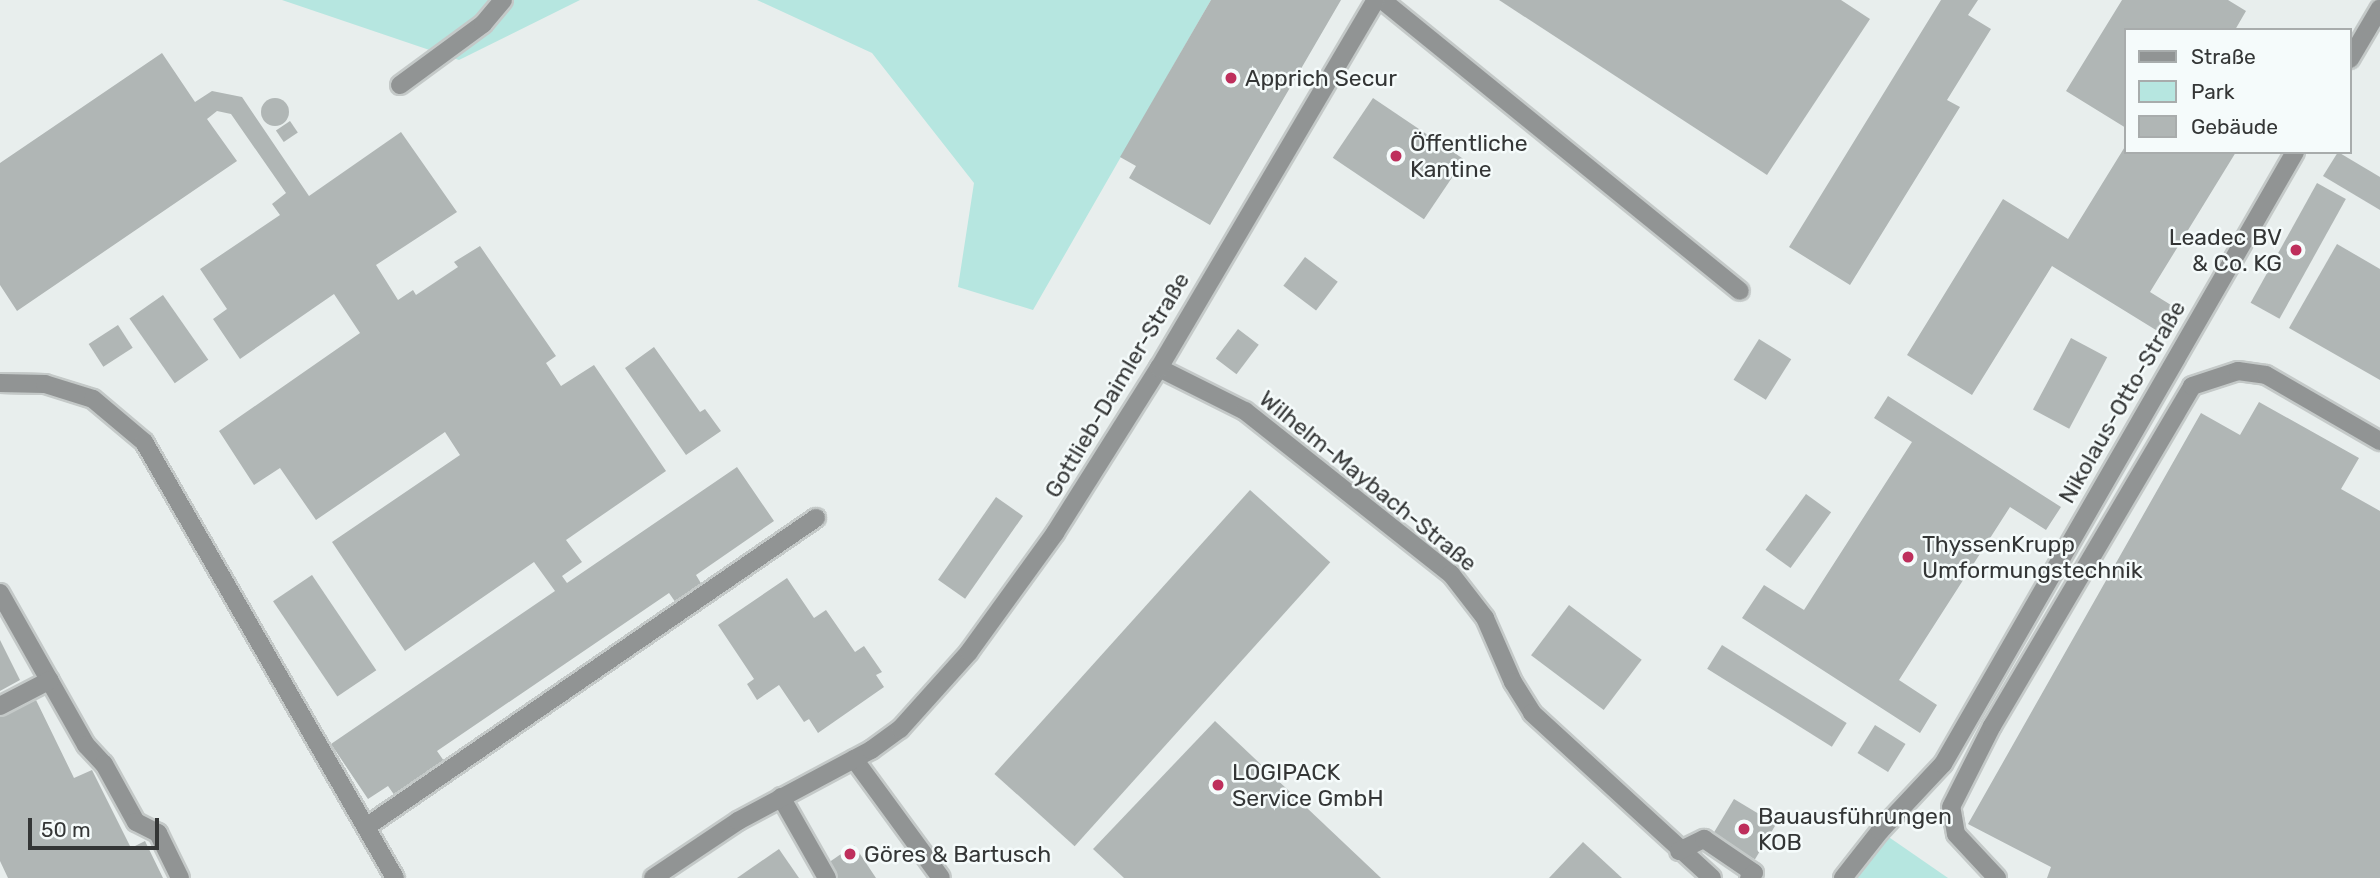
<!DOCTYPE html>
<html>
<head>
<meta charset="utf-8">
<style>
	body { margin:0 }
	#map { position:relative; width:2380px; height:878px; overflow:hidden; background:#e8eeed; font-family:Rubik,sans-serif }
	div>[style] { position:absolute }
	.green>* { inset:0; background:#b6e6e0 }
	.building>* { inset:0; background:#b0b6b5; transform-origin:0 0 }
	.round { border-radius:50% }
	.roads { filter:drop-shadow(2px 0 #c4c9c8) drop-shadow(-2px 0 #c4c9c8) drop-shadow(0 2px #c4c9c8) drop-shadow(0 -2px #c4c9c8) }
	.minor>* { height:18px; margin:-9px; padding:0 9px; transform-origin:9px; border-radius:9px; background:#919494 }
	.dots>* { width:19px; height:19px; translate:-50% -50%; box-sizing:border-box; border:4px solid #f5fbfb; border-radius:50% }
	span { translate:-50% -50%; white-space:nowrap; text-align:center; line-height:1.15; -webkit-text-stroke:5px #f5fbfb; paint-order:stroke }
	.poi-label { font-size:23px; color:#343636 }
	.left { translate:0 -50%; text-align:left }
	.right { translate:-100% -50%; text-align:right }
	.street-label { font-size:23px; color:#343636 }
	.legend { position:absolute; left:2124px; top:28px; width:228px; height:126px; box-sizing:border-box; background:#f5fbfb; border:2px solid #a8acac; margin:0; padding:9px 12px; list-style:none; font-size:21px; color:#343636 }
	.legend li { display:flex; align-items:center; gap:14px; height:35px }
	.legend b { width:35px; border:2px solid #a8acac }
	.scale { position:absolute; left:28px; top:818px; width:131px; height:32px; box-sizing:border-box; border:4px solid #343636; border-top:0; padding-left:9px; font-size:21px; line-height:24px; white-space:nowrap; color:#343636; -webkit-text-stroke:5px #f5fbfb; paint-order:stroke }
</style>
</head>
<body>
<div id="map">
	<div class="green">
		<i style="clip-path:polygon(282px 0,580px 0,459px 60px)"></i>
		<i style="clip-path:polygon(757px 0,1211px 0,1033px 310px,958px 287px,974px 183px,872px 53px)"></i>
		<i style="clip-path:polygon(1880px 831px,1948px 878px,1843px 878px)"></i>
	</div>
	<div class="building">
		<i style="clip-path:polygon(1211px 0,1341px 0,1210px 225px,1129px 178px,1136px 166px,1120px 157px)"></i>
		<i style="clip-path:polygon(1499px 0,1841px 0,1870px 19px,1767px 175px)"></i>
		<i style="clip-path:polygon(1941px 0,1978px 0,1968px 15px,1991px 29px,1947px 100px,1960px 107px,1850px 285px,1789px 247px)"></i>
		<i style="clip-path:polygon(2122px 0,2228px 0,2246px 11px,2235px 30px,2126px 30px,2126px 128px,2066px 91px)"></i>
		<i style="clip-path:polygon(162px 53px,195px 102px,212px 91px,242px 97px,309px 196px,401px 132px,457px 212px,376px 265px,398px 300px,413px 290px,416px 295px,458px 267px,454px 262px,480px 246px,556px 356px,546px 363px,561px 386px,594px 365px,666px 471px,566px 540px,582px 562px,562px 576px,567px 583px,737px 467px,774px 521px,696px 575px,702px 585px,676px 603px,669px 593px,437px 751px,444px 761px,395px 796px,388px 786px,368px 799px,331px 744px,555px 591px,534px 562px,405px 651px,332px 542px,460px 455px,445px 432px,316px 520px,280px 468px,254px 485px,219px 431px,360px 333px,334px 294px,240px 359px,213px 319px,227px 309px,200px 269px,280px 215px,272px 204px,286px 193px,231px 114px,217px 111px,207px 119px,237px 161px,17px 311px,0 285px,0 163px)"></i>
		<i class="round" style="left:261px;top:98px;width:28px;height:28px"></i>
		<i style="left:1373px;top:98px;width:110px;height:72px;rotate:34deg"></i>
		<i style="left:290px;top:121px;width:14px;height:17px;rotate:56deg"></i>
		<i style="clip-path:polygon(2126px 145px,2126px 152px,2236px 152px,2150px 292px,2179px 310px,2164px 335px,2052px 266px,1972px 395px,1907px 355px,2003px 199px,2068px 239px)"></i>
		<i style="clip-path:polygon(2338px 152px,2380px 177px,2380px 210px,2323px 176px)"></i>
		<i style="left:2317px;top:183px;width:33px;height:137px;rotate:29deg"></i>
		<i style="clip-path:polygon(2337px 244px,2380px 269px,2380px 380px,2289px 328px)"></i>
		<i style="left:1305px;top:257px;width:41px;height:36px;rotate:37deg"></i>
		<i style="left:163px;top:295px;width:79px;height:41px;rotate:55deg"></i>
		<i style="left:118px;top:325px;width:27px;height:35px;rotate:57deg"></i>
		<i style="left:1238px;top:329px;width:26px;height:37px;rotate:37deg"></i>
		<i style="left:2071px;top:338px;width:41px;height:81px;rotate:28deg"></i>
		<i style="left:1759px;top:339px;width:38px;height:48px;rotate:32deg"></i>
		<i style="clip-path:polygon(654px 347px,700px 412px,705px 409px,721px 431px,686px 455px,625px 368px)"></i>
		<i style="clip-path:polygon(1888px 396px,2061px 507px,2046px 530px,2010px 507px,1899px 680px,1937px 705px,1920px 733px,1742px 618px,1764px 585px,1804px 610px,1912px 442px,1874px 418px)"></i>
		<i style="clip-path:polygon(2259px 402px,2359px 458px,2341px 489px,2380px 511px,2380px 878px,2047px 878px,2051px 867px,1968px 824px,2201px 413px,2240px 435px)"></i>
		<i style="left:1250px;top:490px;width:108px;height:382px;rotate:42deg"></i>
		<i style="left:1806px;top:494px;width:31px;height:69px;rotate:36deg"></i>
		<i style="left:996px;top:497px;width:33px;height:101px;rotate:35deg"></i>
		<i style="left:312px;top:575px;width:115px;height:47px;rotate:56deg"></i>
		<i style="clip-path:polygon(787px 578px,814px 618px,826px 610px,855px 652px,864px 646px,882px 672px,876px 675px,884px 687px,818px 733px,809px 719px,804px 722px,779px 685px,757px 700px,747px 684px,754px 679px,718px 625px)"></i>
		<i style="left:1569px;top:605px;width:91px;height:63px;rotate:37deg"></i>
		<i style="clip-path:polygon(0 640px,20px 680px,0 691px)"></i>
		<i style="left:1722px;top:645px;width:147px;height:28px;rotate:32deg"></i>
		<i style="clip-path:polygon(36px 700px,74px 778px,92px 770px,131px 848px,145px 841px,163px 878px,8px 878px,0 861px,0 717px)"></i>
		<i style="clip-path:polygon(1215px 721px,1381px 878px,1124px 878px,1093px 849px)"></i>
		<i style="left:1875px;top:725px;width:36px;height:33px;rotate:32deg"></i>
		<i style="left:1734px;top:799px;width:49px;height:41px;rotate:31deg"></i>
		<i style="clip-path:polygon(1583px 842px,1622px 878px,1549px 878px)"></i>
		<i style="clip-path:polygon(854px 845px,876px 878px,838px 878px,828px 863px)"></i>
		<i style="clip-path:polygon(779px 849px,799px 878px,737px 878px)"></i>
	</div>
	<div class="roads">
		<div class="minor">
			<i style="left:1382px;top:0;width:461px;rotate:39.1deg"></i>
			<i style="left:2350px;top:59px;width:59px;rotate:-59.5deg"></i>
			<i style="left:400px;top:85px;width:103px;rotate:-36.3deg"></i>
			<i style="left:483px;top:24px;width:31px;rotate:-50deg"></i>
			<i style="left:1159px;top:368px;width:96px;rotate:26.6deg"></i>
			<i style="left:1245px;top:411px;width:263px;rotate:38.4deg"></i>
			<i style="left:1451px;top:574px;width:56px;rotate:52.3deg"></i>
			<i style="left:1485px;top:618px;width:70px;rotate:66.4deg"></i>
			<i style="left:1513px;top:682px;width:36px;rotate:58deg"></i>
			<i style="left:1532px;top:713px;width:244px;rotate:42.5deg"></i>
			<i style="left:0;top:383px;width:45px;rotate:1.3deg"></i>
			<i style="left:45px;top:384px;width:50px;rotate:17.4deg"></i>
			<i style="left:93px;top:399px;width:67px;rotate:40.1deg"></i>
			<i style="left:144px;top:442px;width:503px;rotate:60.07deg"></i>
			<i style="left:0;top:593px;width:175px;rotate:60.5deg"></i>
			<i style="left:86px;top:745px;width:26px;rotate:47deg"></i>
			<i style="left:104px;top:764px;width:66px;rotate:61.1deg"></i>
			<i style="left:136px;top:822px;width:25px;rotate:27deg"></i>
			<i style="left:158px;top:833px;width:50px;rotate:63.9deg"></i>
			<i style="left:0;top:706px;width:56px;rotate:-27.5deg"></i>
			<i style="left:854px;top:759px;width:147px;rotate:53.8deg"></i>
			<i style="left:781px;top:797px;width:93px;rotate:60.4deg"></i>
			<i style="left:366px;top:827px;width:546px;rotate:-34.48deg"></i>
			<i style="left:1679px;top:851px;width:28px;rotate:-26deg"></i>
			<i style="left:1704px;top:839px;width:60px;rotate:34.2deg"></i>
			<i style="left:1754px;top:873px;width:7px;rotate:135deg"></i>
			<i style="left:653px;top:878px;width:102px;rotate:-33.8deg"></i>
			<i style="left:738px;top:821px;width:151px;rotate:-28.1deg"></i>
			<i style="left:871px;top:750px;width:36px;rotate:-36deg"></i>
			<i style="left:900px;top:729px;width:103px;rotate:-48.1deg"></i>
			<i style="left:969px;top:652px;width:147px;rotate:-54.1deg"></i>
			<i style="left:1055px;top:533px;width:195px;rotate:-57.8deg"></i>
			<i style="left:1159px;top:368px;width:427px;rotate:-59.5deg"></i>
			<i style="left:1843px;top:878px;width:60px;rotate:-51.8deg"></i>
			<i style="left:1880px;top:831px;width:92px;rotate:-46.8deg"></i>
			<i style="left:1943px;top:764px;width:706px;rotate:-60.09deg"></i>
			<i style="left:1997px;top:878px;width:60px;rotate:-133deg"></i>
			<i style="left:1956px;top:834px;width:27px;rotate:-100deg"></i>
			<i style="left:1951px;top:807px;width:91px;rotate:-63.2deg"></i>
			<i style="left:1992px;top:726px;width:394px;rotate:-59.5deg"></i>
			<i style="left:2192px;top:386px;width:48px;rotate:-18.1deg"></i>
			<i style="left:2238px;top:371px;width:28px;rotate:8deg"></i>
			<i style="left:2266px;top:375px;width:132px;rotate:30.1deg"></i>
		</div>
	</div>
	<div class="dots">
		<i style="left:1231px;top:78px;background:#be2f5c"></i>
		<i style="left:1396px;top:156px;background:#be2f5c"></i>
		<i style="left:2296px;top:250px;background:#be2f5c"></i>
		<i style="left:1908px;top:557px;background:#be2f5c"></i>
		<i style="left:1218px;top:785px;background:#be2f5c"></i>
		<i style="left:1744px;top:829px;background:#be2f5c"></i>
		<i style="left:850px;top:854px;background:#be2f5c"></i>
	</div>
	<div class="poi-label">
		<span class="left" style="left:1245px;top:78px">Apprich Secur</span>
		<span class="left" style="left:1410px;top:156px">Öffentliche<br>Kantine</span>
		<span class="right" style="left:2282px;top:250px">Leadec BV<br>&amp; Co. KG</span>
		<span class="left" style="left:1922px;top:557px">ThyssenKrupp<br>Umformungstechnik</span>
		<span class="left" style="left:1232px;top:785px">LOGIPACK<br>Service GmbH</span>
		<span class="left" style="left:1758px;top:829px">Bauausführungen<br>KOB</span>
		<span class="left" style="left:864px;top:854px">Göres &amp; Bartusch</span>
	</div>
	<div class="street-label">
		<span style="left:1117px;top:385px;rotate:-59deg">Gottlieb-Daimler-Straße</span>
		<span style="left:2122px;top:402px;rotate:-60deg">Nikolaus-Otto-Straße</span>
		<span style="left:1368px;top:481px;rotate:39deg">Wilhelm-Maybach-Straße</span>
	</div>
	<ul class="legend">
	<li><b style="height:9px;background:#919494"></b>Straße</li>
	<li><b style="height:19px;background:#b6e6e0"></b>Park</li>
	<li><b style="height:19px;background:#b0b6b5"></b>Gebäude</li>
	</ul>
	<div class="scale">50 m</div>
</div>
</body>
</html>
